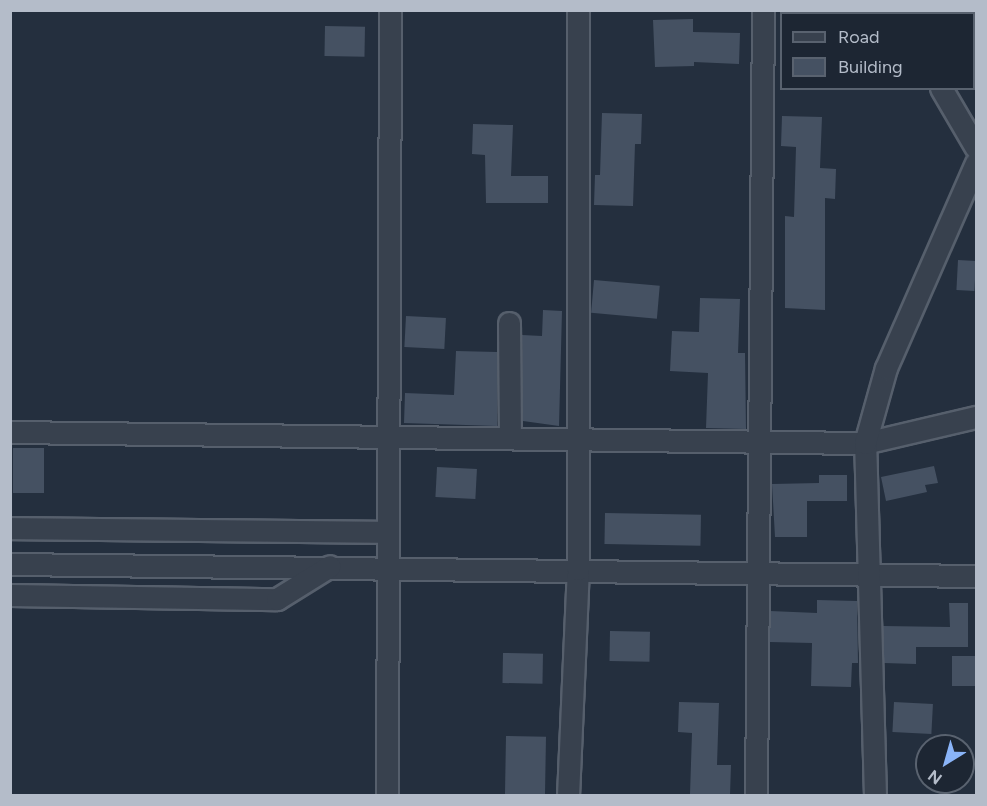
<!DOCTYPE html>
<html>
<head>
<meta charset="utf-8">
<style>
	body { margin:0 }
	#map { position:relative; width:987px; height:806px; overflow:hidden; background:#242f3e; font-family:Figtree,sans-serif }
	div>[style] { position:absolute }
	.building>* { inset:0; background:#455162; transform-origin:0 0 }
	.roads { filter:drop-shadow(2px 0 #565f6c) drop-shadow(-2px 0 #565f6c) drop-shadow(0 2px #565f6c) drop-shadow(0 -2px #565f6c) }
	.minor>* { height:21px; margin:-10.5px; padding:0 10.5px; transform-origin:10.5px; border-radius:10.5px; background:#38414e }
	span { translate:-50% -50%; white-space:nowrap; text-align:center; line-height:1.15; -webkit-text-stroke:5px #1d2633; paint-order:stroke }
	.frame { position:absolute; inset:0; border:12px solid #b4bcc9; pointer-events:none }
	.legend { position:absolute; left:780px; top:12px; width:195px; height:78px; box-sizing:border-box; background:#1d2633; border:2px solid #59626f; margin:0; padding:8px 10px; list-style:none; font-size:18px; color:#b4bcc9 }
	.legend li { display:flex; align-items:center; gap:12px; height:30px }
	.legend b { width:30px; border:2px solid #59626f }
	.north { position:absolute; left:915px; top:734px; width:60px; height:60px; box-sizing:border-box; background:#1d2633; border:2px solid #59626f; border-radius:50%; rotate:217deg; font-size:16px; font-weight:700; line-height:24px; text-align:center; color:#b4bcc9 }
	.north::after { content:''; display:block; margin:auto; width:21px; height:27px; background:#8ab4f8; clip-path:polygon(50% 0,100% 100%,50% 72%,0 100%) }
</style>
</head>
<body>
<div id="map">
	<div class="building">
		<i style="clip-path:polygon(693px 19px,693px 32px,740px 33px,739px 64px,694px 62px,694px 66px,655px 67px,653px 20px)"></i>
		<i style="left:325px;top:26px;width:40px;height:30px;rotate:1deg"></i>
		<i style="clip-path:polygon(602px 113px,642px 114px,641px 144px,635px 144px,633px 206px,594px 205px,595px 175px,600px 175px)"></i>
		<i style="clip-path:polygon(782px 116px,822px 117px,820px 168px,836px 169px,835px 199px,825px 198px,825px 310px,785px 308px,785px 216px,794px 217px,796px 147px,781px 146px)"></i>
		<i style="clip-path:polygon(473px 124px,513px 125px,511px 176px,548px 176px,548px 203px,486px 203px,485px 155px,472px 154px)"></i>
		<i style="left:958px;top:260px;width:18px;height:30px;rotate:3deg"></i>
		<i style="left:594px;top:280px;width:66px;height:33px;rotate:5deg"></i>
		<i style="clip-path:polygon(700px 298px,740px 299px,738px 353px,745px 353px,746px 429px,706px 428px,708px 373px,670px 371px,672px 331px,699px 332px)"></i>
		<i style="clip-path:polygon(543px 310px,562px 311px,559px 426px,523px 421px,522px 335px,542px 336px)"></i>
		<i style="left:406px;top:316px;width:40px;height:31px;rotate:3deg"></i>
		<i style="clip-path:polygon(456px 351px,497px 352px,497px 426px,404px 423px,405px 393px,454px 395px)"></i>
		<i style="left:13px;top:448px;width:31px;height:45px"></i>
		<i style="clip-path:polygon(934px 466px,938px 483px,925px 485px,927px 492px,886px 501px,881px 477px)"></i>
		<i style="left:437px;top:467px;width:40px;height:30px;rotate:3deg"></i>
		<i style="clip-path:polygon(819px 475px,847px 475px,847px 501px,807px 501px,807px 537px,775px 537px,772px 484px,819px 483px)"></i>
		<i style="left:605px;top:513px;width:96px;height:31px;rotate:1deg"></i>
		<i style="clip-path:polygon(817px 600px,857px 601px,858px 663px,852px 663px,851px 687px,811px 686px,812px 643px,770px 642px,770px 611px,817px 613px)"></i>
		<i style="clip-path:polygon(949px 603px,968px 603px,968px 647px,916px 647px,916px 664px,884px 663px,883px 626px,950px 627px)"></i>
		<i style="left:610px;top:631px;width:40px;height:30px;rotate:1deg"></i>
		<i style="left:503px;top:653px;width:40px;height:30px;rotate:1deg"></i>
		<i style="left:952px;top:656px;width:24px;height:30px"></i>
		<i style="clip-path:polygon(679px 702px,719px 703px,717px 765px,731px 765px,730px 795px,690px 794px,692px 733px,678px 732px)"></i>
		<i style="left:894px;top:702px;width:39px;height:30px;rotate:3deg"></i>
		<i style="left:506px;top:736px;width:40px;height:59px;rotate:1deg"></i>
	</div>
	<div class="roads">
		<div class="minor">
			<i style="left:917px;top:10px;width:4px;rotate:90deg"></i>
			<i style="left:941px;top:88px;width:69px;rotate:59.7deg"></i>
			<i style="left:509px;top:323px;width:114px;rotate:89.5deg"></i>
			<i style="left:10px;top:432px;width:855px;rotate:0.74deg"></i>
			<i style="left:865px;top:443px;width:114px;rotate:-13.2deg"></i>
			<i style="left:10px;top:528px;width:378px;rotate:0.6deg"></i>
			<i style="left:10px;top:564px;width:966px;rotate:0.71deg"></i>
			<i style="left:10px;top:595px;width:267px;rotate:0.9deg"></i>
			<i style="left:277px;top:599px;width:62px;rotate:-31.9deg"></i>
			<i style="left:387px;top:796px;width:786px;rotate:-89.78deg"></i>
			<i style="left:568px;top:796px;width:227px;rotate:-87.5deg"></i>
			<i style="left:578px;top:569px;width:559px;rotate:-90deg"></i>
			<i style="left:756px;top:796px;width:786px;rotate:-89.49deg"></i>
			<i style="left:875px;top:796px;width:353px;rotate:-91.6deg"></i>
			<i style="left:865px;top:443px;width:78px;rotate:-74.4deg"></i>
			<i style="left:886px;top:368px;width:224px;rotate:-66.3deg"></i>
		</div>
	</div>
	<div class="frame"></div>
	<ul class="legend">
	<li><b style="height:8px;background:#38414e"></b>Road</li>
	<li><b style="height:16px;background:#455162"></b>Building</li>
	</ul>
	<div class="north">N</div>
</div>
</body>
</html>
